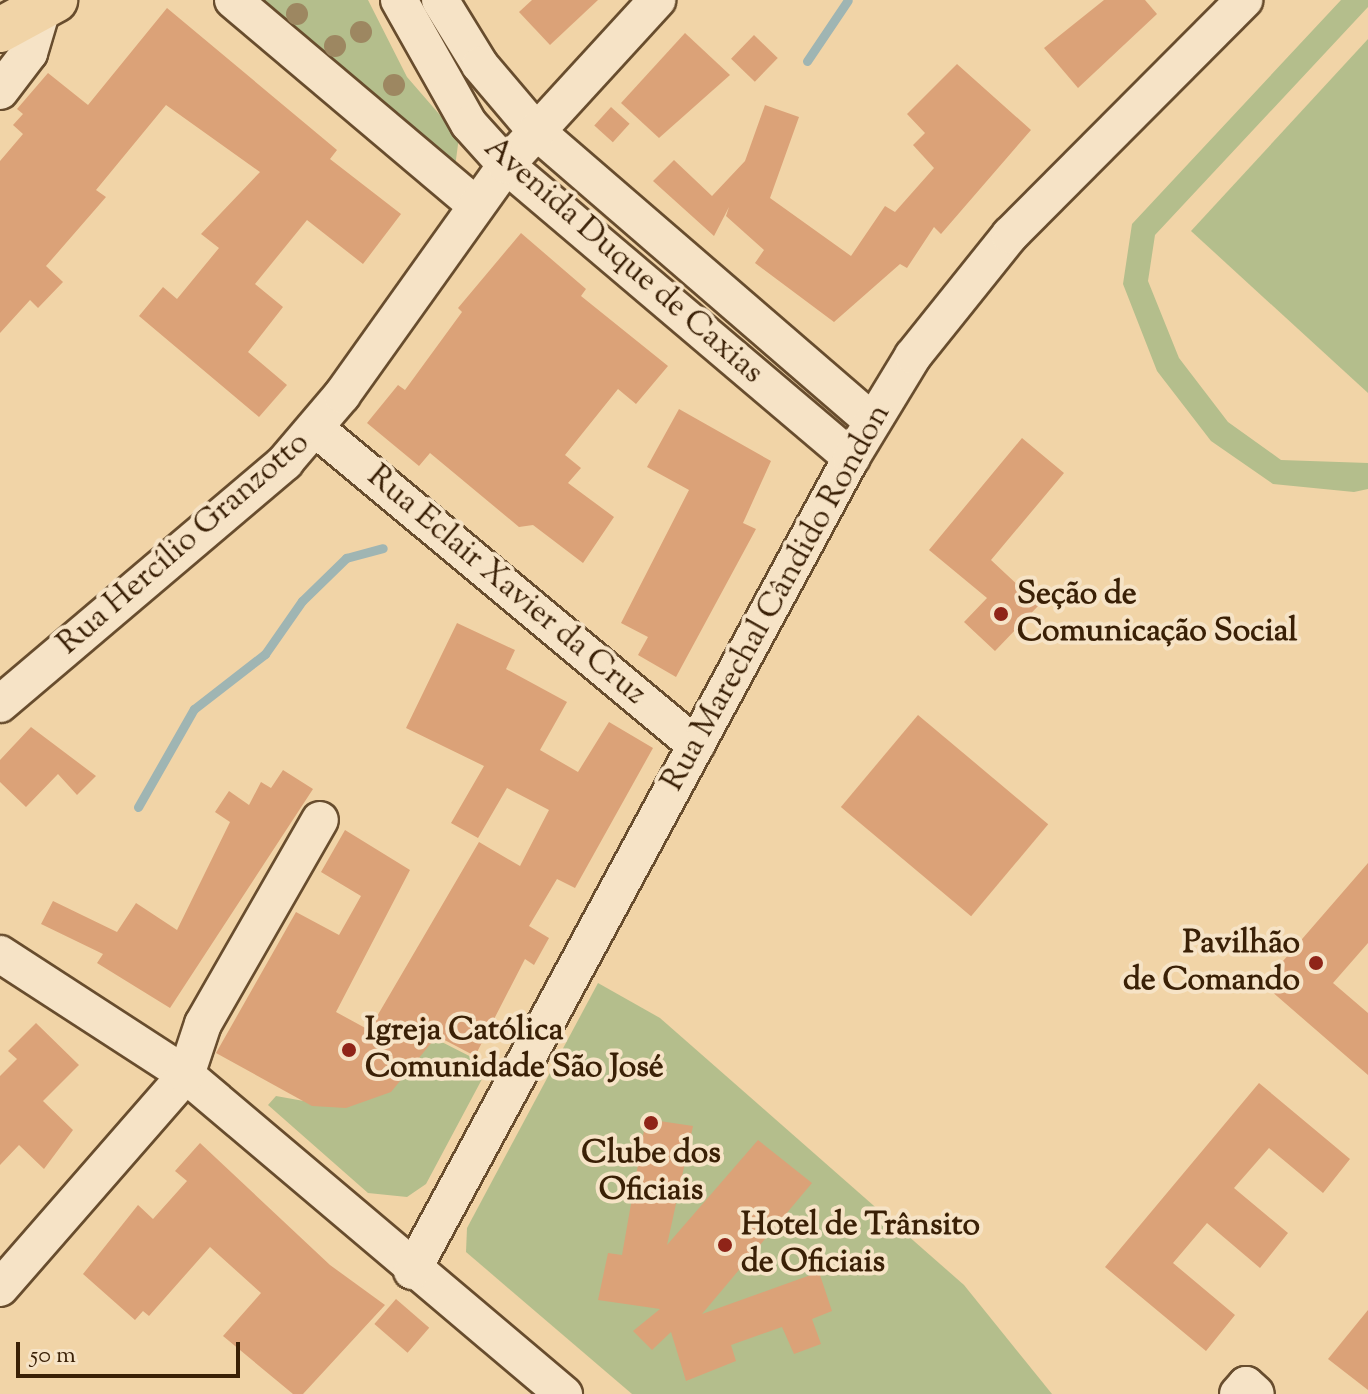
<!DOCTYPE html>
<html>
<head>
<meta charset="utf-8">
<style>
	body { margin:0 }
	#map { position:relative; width:1368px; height:1394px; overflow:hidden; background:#f1d4a7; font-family:"Sorts Mill Goudy",serif }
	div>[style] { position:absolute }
	.green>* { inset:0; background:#b4be8c }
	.stream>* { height:9px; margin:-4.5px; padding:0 4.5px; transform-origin:4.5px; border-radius:4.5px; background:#9fb5b3 }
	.building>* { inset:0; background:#dba278; transform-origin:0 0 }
	.roads { filter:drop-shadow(2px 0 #684d2e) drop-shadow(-2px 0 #684d2e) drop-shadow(0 2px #684d2e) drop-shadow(0 -2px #684d2e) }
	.minor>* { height:36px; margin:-18px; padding:0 18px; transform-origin:18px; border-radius:18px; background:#f6e3c6 }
	.major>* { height:44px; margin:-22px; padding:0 22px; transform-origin:22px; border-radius:22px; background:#f1d4a7 }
	.trees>* { width:22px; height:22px; margin:-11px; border-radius:50%; background:#9d8761 }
	.dots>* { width:22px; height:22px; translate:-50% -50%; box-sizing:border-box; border:4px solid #f6e3c6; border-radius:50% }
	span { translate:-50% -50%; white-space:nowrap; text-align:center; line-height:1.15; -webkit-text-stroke:8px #f6e3c6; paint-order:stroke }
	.street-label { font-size:32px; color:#3a2006 }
	.poi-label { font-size:32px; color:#3a2006; font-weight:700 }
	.left { translate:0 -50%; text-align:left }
	.right { translate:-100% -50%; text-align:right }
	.scale { position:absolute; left:16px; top:1342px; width:224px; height:36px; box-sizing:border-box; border:4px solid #3a2006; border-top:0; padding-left:10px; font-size:24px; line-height:28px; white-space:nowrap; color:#3a2006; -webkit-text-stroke:6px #f6e3c6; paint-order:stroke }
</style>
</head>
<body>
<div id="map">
	<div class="green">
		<i style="clip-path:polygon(261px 0,368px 0,407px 77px,459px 137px,455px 167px)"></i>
		<i style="clip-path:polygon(1341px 0,1368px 0,1368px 7px,1155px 235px,1148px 281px,1179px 358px,1228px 422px,1281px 460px,1368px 463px,1368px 489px,1354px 492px,1273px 484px,1211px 441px,1157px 371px,1123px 284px,1132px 224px)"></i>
		<i style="clip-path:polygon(1368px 39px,1368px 393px,1191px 231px)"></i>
		<i style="clip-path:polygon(598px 983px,660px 1018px,964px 1285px,1052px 1394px,632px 1394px,466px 1252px,467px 1228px)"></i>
		<i style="clip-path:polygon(430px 1036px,489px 1066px,426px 1184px,407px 1197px,368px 1193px,268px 1105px,276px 1096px,315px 1103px)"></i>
	</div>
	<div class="stream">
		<i style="left:807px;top:61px;width:73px;rotate:-56.1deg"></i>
		<i style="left:138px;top:807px;width:113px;rotate:-60.3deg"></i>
		<i style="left:194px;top:709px;width:90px;rotate:-37.8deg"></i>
		<i style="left:265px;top:654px;width:65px;rotate:-55.1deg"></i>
		<i style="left:302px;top:601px;width:62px;rotate:-44.3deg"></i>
		<i style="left:346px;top:558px;width:38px;rotate:-15deg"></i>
	</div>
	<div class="building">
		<i style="clip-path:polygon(532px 0,598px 0,550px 45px,519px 12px)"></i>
		<i style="clip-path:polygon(1104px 0,1145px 0,1157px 14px,1078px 88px,1044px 48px)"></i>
		<i style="clip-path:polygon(167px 8px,337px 150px,330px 159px,401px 214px,363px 264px,307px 220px,255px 284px,283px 307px,248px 352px,287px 385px,259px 417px,139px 316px,163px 287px,177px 299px,219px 248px,201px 234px,260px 172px,166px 105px,96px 190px,106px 197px,46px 266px,63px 282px,38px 308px,30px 300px,0 333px,0 161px,23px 134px,13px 125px,23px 114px,17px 109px,48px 73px,88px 105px)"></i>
		<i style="clip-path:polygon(685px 33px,730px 75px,659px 138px,621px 103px)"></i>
		<i style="left:754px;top:35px;width:33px;height:33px;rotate:44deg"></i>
		<i style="clip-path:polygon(957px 64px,1031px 130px,941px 234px,934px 227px,907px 268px,900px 264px,834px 322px,755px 263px,764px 250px,726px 216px,729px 207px,714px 236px,653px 181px,674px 160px,712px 196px,745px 161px,765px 105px,799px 117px,770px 198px,851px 256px,885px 206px,895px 212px,934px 168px,913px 145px,925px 133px,907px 114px)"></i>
		<i style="left:611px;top:107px;width:25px;height:25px;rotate:42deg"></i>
		<i style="clip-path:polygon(521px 233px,586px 289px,581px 296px,668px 366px,636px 404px,618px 389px,565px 455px,581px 468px,568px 483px,614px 517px,583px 563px,533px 525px,519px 527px,430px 453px,419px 466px,367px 423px,398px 385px,405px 390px,462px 312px,458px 308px)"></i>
		<i style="clip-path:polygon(679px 409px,771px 461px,743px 523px,756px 529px,676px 677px,638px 655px,648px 637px,621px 623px,689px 490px,647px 467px)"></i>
		<i style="clip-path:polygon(1022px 438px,1064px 473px,991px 560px,1039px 605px,995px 651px,964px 622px,987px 598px,929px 550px)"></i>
		<i style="clip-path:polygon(457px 623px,515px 650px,506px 669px,567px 702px,540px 750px,578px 772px,609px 722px,653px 748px,575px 888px,557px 879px,529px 926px,549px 938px,534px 965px,525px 959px,475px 1056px,437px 1036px,391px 1092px,346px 1108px,312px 1106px,216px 1053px,296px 912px,339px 935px,361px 896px,321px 872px,345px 830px,410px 870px,336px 1012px,369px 1030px,479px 842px,520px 866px,549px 810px,507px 788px,478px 838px,451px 823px,484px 766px,406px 728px)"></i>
		<i style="left:918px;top:715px;width:170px;height:120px;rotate:40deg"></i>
		<i style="clip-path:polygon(31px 727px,96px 776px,77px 795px,58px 774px,26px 807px,0 782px,0 760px)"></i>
		<i style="clip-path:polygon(283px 770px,313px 789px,170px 1008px,97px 963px,103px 954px,41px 924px,53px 901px,117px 932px,136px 903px,177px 930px,230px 822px,215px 812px,229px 791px,249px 805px,261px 782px,271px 788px)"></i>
		<i style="clip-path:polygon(1368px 863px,1368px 943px,1333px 983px,1368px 1013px,1368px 1075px,1263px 984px)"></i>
		<i style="clip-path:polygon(36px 1023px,79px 1065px,43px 1101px,73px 1130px,44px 1169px,19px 1145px,0 1165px,0 1076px,17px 1059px,8px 1051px)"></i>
		<i style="clip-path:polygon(1259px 1083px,1350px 1159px,1323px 1193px,1269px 1148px,1234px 1188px,1288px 1233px,1260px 1268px,1207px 1223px,1173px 1263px,1235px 1315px,1206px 1351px,1105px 1267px)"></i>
		<i style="clip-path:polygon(646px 1119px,693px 1126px,667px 1245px,758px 1140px,812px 1183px,702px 1314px,819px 1272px,832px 1311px,812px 1319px,821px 1344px,794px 1354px,782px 1327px,731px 1345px,736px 1361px,686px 1381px,671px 1332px,652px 1350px,633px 1331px,660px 1309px,598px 1300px,608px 1253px,622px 1255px)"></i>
		<i style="clip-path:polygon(200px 1143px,330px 1265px,385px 1305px,303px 1394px,293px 1394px,223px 1336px,261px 1293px,210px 1247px,149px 1316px,143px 1311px,135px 1320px,83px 1274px,138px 1205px,153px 1219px,187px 1181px,175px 1171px)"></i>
		<i style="left:396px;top:1299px;width:44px;height:33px;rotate:41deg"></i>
		<i style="clip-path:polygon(1368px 1310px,1368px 1390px,1328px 1359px)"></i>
	</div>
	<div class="roads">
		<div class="minor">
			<i style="left:233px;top:0;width:318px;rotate:40.2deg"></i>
			<i style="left:399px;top:0;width:142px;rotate:60.6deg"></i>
			<i style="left:469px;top:124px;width:55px;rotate:47.9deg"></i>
			<i style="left:506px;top:165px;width:453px;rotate:40.3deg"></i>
			<i style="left:440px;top:0;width:76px;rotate:58.4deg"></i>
			<i style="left:480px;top:65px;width:87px;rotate:49.7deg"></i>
			<i style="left:536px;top:131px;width:444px;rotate:40.8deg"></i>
			<i style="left:0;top:91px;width:48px;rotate:-52.7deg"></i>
			<i style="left:29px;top:53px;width:49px;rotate:-73.4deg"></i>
			<i style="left:315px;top:428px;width:496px;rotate:39.8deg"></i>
			<i style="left:0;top:704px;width:374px;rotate:-40.3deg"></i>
			<i style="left:285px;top:462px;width:88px;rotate:-49.6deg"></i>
			<i style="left:342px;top:395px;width:282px;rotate:-54.5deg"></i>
			<i style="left:506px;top:165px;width:224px;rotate:-47.5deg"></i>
			<i style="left:0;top:954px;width:222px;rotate:33deg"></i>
			<i style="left:186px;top:1075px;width:495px;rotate:40.2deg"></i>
			<i style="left:412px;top:1271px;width:924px;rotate:-61.63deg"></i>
			<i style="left:851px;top:458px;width:119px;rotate:-58.7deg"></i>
			<i style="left:913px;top:356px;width:155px;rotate:-51.3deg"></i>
			<i style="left:1010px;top:235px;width:332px;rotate:-45.1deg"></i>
			<i style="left:0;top:1288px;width:283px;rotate:-48.9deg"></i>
			<i style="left:186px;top:1075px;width:54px;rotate:-71.6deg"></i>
			<i style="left:203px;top:1024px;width:235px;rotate:-60.2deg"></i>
			<i style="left:1238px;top:1394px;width:12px;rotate:-48deg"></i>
			<i style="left:1246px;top:1385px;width:13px;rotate:42deg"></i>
		</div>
		<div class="major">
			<i style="left:0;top:30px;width:63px;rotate:-28.6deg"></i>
		</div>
	</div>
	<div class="trees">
		<i style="left:297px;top:14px"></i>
		<i style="left:361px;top:32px"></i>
		<i style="left:335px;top:46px"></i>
		<i style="left:394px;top:85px"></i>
	</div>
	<div class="dots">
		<i style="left:1001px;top:614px;background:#8f2418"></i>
		<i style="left:1316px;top:963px;background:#8f2418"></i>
		<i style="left:349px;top:1050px;background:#8f2418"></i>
		<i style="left:651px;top:1123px;background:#8f2418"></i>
		<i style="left:725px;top:1245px;background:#8f2418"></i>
	</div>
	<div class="street-label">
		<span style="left:623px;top:261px;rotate:41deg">Avenida Duque de Caxias</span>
		<span style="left:184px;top:544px;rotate:-41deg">Rua Hercílio Granzotto</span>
		<span style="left:506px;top:586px;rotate:40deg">Rua Eclair Xavier da Cruz</span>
		<span style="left:777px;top:598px;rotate:-61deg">Rua Marechal Cândido Rondon</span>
	</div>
	<div class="poi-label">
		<span class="left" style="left:1017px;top:614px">Seção de<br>Comunicação Social</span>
		<span class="right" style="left:1300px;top:963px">Pavilhão<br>de Comando</span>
		<span class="left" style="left:365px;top:1050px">Igreja Católica<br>Comunidade São José</span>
		<span style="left:651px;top:1173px">Clube dos<br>Oficiais</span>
		<span class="left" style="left:741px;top:1245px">Hotel de Trânsito<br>de Oficiais</span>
	</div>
	<div class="scale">50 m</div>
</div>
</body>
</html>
